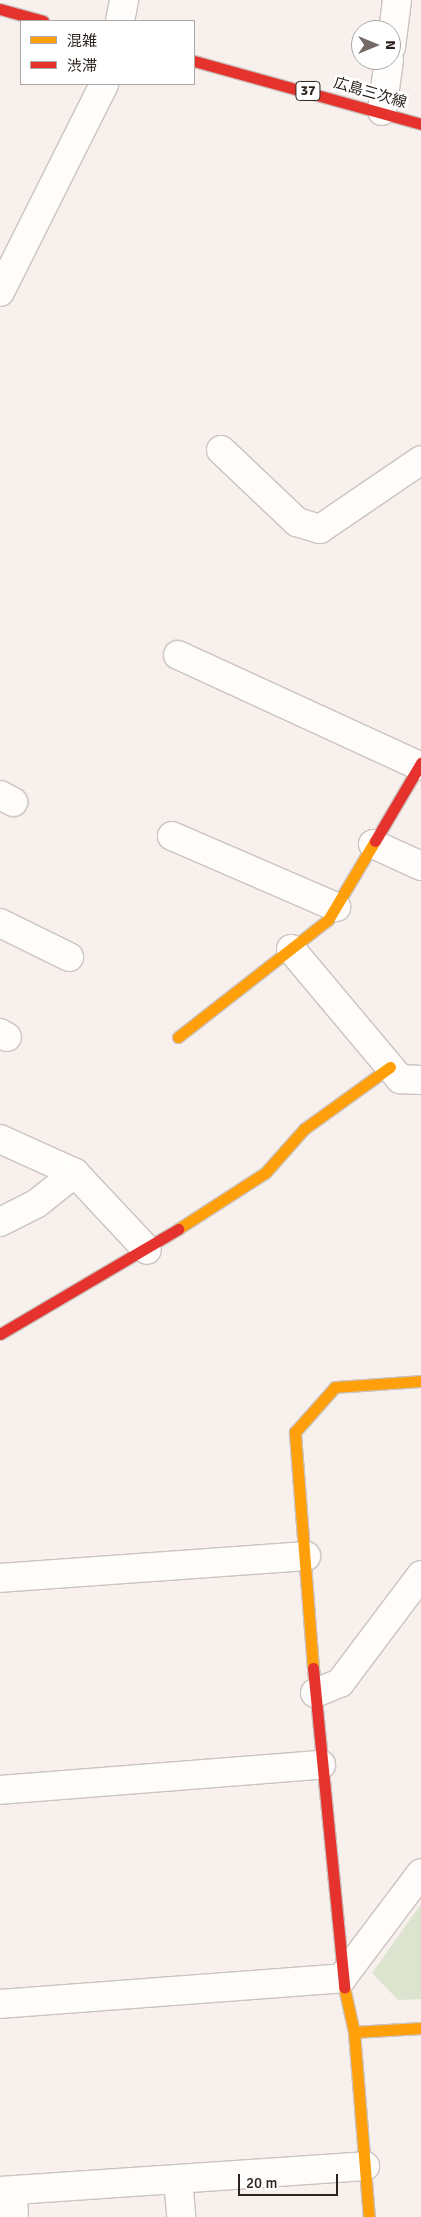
<!DOCTYPE html>
<html>
<head>
<meta charset="utf-8">
<style>
	body { margin:0 }
	#map { position:relative; width:421px; height:2217px; overflow:hidden; background:#f8f0ec; font-family:Signika,"Noto Sans JP",sans-serif }
	div>[style] { position:absolute }
	.green>* { inset:0; background:#dce3cf }
	.roads { filter:drop-shadow(1px 0 #cbc3bf) drop-shadow(-1px 0 #cbc3bf) drop-shadow(0 1px #cbc3bf) drop-shadow(0 -1px #cbc3bf) }
	.street>* { height:28px; margin:-14px; padding:0 14px; transform-origin:14px; border-radius:14px; background:#fefdfc }
	.slow>* { height:11px; margin:-5.5px; padding:0 5.5px; transform-origin:5.5px; border-radius:5.5px; background:#ff9f0a }
	.jam>* { height:11px; margin:-5.5px; padding:0 5.5px; transform-origin:5.5px; border-radius:5.5px; background:#e5322d }
	span { translate:-50% -50%; white-space:nowrap; text-align:center; line-height:1.15; -webkit-text-stroke:5px #fff; paint-order:stroke }
	.shield-label span { padding:1px 4px; background:#fff; border:1px solid; border-radius:4px; -webkit-text-stroke-width:0 }
	.shield-label { font-size:14px; color:#2c221e; font-weight:700 }
	.street-label { font-size:15px; color:#2c221e }
	.legend { position:absolute; left:20px; top:20px; width:175px; height:65px; box-sizing:border-box; background:#fff; border:1px solid #aba7a5; margin:0; padding:6px 9px; list-style:none; font-size:15px; color:#2c221e }
	.legend li { display:flex; align-items:center; gap:10px; height:25px }
	.legend b { width:25px; border:1px solid #aba7a5 }
	.north { position:absolute; left:351px; top:20px; width:50px; height:50px; box-sizing:border-box; background:#fff; border:1px solid #aba7a5; border-radius:50%; rotate:90deg; font-size:14px; font-weight:700; line-height:20px; text-align:center; color:#2c221e }
	.north::after { content:''; display:block; margin:auto; width:18px; height:22px; background:#736a66; clip-path:polygon(50% 0,100% 100%,50% 72%,0 100%) }
	.scale { position:absolute; left:238px; top:2174px; width:100px; height:22px; box-sizing:border-box; border:2px solid #2c221e; border-top:0; padding-left:6px; font-size:15px; line-height:18px; white-space:nowrap; color:#2c221e; -webkit-text-stroke:4px #fff; paint-order:stroke }
</style>
</head>
<body>
<div id="map">
	<div class="green">
		<i style="clip-path:polygon(421px 1904px,421px 1999px,398px 2000px,372px 1973px)"></i>
	</div>
	<div class="roads">
		<div class="street">
			<i style="left:120px;top:21px;width:21px;rotate:-79deg"></i>
			<i style="left:391px;top:47px;width:47px;rotate:-82.7deg"></i>
			<i style="left:382px;top:111px;width:51px;rotate:-82.2deg"></i>
			<i style="left:0;top:292px;width:233px;rotate:-63.4deg"></i>
			<i style="left:221px;top:450px;width:105px;rotate:43.5deg"></i>
			<i style="left:297px;top:522px;width:24px;rotate:17deg"></i>
			<i style="left:320px;top:529px;width:122px;rotate:-34.3deg"></i>
			<i style="left:178px;top:655px;width:265px;rotate:24.7deg"></i>
			<i style="left:0;top:795px;width:15px;rotate:28deg"></i>
			<i style="left:172px;top:836px;width:179px;rotate:23.4deg"></i>
			<i style="left:373px;top:844px;width:53px;rotate:24.6deg"></i>
			<i style="left:0;top:923px;width:77px;rotate:26.2deg"></i>
			<i style="left:291px;top:949px;width:170px;rotate:50deg"></i>
			<i style="left:400px;top:1079px;width:21px;rotate:3deg"></i>
			<i style="left:0;top:1033px;width:8px;rotate:30deg"></i>
			<i style="left:0;top:1139px;width:82px;rotate:24.4deg"></i>
			<i style="left:75px;top:1173px;width:105px;rotate:46.9deg"></i>
			<i style="left:0;top:1222px;width:40px;rotate:-26.6deg"></i>
			<i style="left:36px;top:1204px;width:50px;rotate:-38.5deg"></i>
			<i style="left:0;top:1578px;width:307px;rotate:-4.1deg"></i>
			<i style="left:315px;top:1693px;width:27px;rotate:-22deg"></i>
			<i style="left:340px;top:1683px;width:135px;rotate:-53.1deg"></i>
			<i style="left:0;top:1790px;width:322px;rotate:-4.5deg"></i>
			<i style="left:0;top:2004px;width:343px;rotate:-4.3deg"></i>
			<i style="left:342px;top:1978px;width:131px;rotate:-53deg"></i>
			<i style="left:178px;top:2179px;width:38px;rotate:85deg"></i>
			<i style="left:0;top:2191px;width:366px;rotate:-3.9deg"></i>
			<i style="left:13px;top:2191px;width:26px;rotate:88deg"></i>
		</div>
		<div class="slow">
			<i style="left:178px;top:1037px;width:190px;rotate:-38deg"></i>
			<i style="left:328px;top:920px;width:92px;rotate:-59.3deg"></i>
			<i style="left:178px;top:1229px;width:103px;rotate:-32.8deg"></i>
			<i style="left:265px;top:1173px;width:59px;rotate:-48.4deg"></i>
			<i style="left:304px;top:1129px;width:106px;rotate:-35.8deg"></i>
			<i style="left:313px;top:1668px;width:237px;rotate:-94.4deg"></i>
			<i style="left:295px;top:1432px;width:60px;rotate:-48.4deg"></i>
			<i style="left:335px;top:1387px;width:86px;rotate:-4deg"></i>
			<i style="left:344px;top:1987px;width:46px;rotate:77.5deg"></i>
			<i style="left:354px;top:2032px;width:186px;rotate:85.4deg"></i>
			<i style="left:354px;top:2032px;width:67px;rotate:-3.4deg"></i>
		</div>
		<div class="jam">
			<i style="left:0;top:9px;width:45px;rotate:15.6deg"></i>
			<i style="left:194px;top:61px;width:236px;rotate:15.5deg"></i>
			<i style="left:375px;top:841px;width:91px;rotate:-59.5deg"></i>
			<i style="left:0;top:1334px;width:207px;rotate:-30.5deg"></i>
			<i style="left:313px;top:1668px;width:321px;rotate:84.4deg"></i>
		</div>
	</div>
	<div class="shield-label">
		<span style="left:308px;top:91px">37</span>
	</div>
	<div class="street-label">
		<span style="left:370px;top:93px;rotate:16deg">広島三次線</span>
	</div>
	<ul class="legend">
	<li><b style="height:6px;background:#ff9f0a"></b>混雑</li>
	<li><b style="height:6px;background:#e5322d"></b>渋滞</li>
	</ul>
	<div class="north">N</div>
	<div class="scale">20 m</div>
</div>
</body>
</html>
